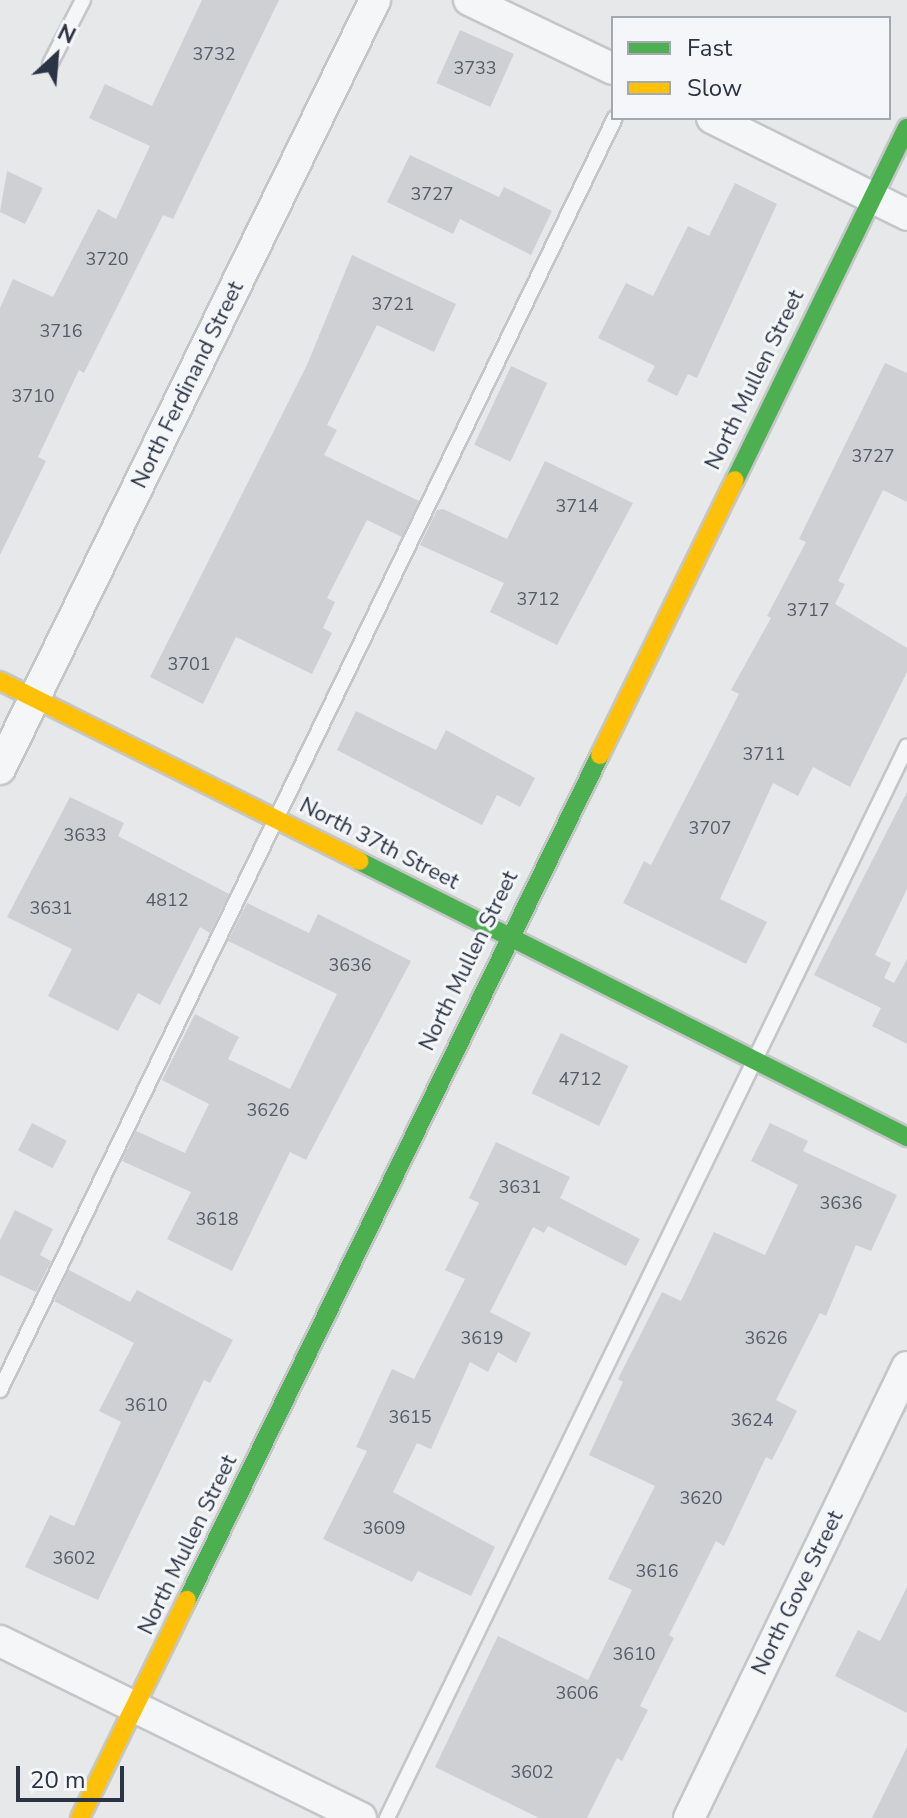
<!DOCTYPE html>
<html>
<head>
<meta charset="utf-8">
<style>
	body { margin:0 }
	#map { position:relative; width:907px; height:1818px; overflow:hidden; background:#e6e8ea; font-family:"Nunito Sans",sans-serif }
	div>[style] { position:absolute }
	.building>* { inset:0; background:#ced0d3; transform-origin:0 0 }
	.roads { filter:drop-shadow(2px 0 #c4c6c8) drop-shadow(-2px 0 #c4c6c8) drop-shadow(0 2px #c4c6c8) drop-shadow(0 -2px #c4c6c8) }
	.lane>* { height:14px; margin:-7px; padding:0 7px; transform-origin:7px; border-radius:7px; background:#f5f6f7 }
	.street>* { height:30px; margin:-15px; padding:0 15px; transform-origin:15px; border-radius:15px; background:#f5f6f7 }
	.fast>* { height:18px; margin:-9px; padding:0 9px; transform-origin:9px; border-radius:9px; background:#4caf50 }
	.slow>* { height:18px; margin:-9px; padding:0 9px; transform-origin:9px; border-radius:9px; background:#ffc107 }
	span { translate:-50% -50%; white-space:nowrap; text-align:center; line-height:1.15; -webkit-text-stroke:6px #f4f6f9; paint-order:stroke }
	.number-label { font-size:18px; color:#545c69 }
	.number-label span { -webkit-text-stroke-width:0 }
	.street-label { font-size:22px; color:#2b3445 }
	.legend { position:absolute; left:611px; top:16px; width:280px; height:104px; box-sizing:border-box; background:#f4f6f9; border:2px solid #a4a8b1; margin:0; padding:10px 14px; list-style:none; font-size:24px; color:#2b3445 }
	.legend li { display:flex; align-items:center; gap:16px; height:40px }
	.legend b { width:40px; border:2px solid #a4a8b1 }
	.north { position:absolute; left:16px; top:16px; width:80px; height:80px; -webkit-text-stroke:6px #f4f6f9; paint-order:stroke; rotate:26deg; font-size:22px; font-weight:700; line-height:32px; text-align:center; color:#2b3445 }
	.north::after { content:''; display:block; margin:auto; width:28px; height:36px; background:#2b3445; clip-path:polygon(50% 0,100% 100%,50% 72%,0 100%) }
	.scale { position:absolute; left:16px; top:1766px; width:108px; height:36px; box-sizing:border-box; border:4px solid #2b3445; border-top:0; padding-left:10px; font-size:24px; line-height:28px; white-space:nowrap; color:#2b3445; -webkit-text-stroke:6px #f4f6f9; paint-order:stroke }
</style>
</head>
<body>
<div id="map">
	<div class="building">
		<i style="clip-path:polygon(202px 0,279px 0,173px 219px,163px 215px,84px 373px,79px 370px,38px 457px,46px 461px,0 555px,0 308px,13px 279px,53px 297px,98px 209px,116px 219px,150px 146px,89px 118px,105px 84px,152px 106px)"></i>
		<i style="left:460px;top:30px;width:59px;height:58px;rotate:24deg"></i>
		<i style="clip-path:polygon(410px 155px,499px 197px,504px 187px,552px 211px,531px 255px,460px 219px,453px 234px,387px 202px)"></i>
		<i style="clip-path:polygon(7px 171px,43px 188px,25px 224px,0 212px)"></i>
		<i style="clip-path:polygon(735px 183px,777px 204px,697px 378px,688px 374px,677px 396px,647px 381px,655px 366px,598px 338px,626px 283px,653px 296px,688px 226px,709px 236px)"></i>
		<i style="clip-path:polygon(352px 255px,456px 304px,434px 352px,377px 325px,327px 425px,337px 430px,324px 455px,419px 501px,402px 537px,367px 520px,327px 598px,335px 602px,323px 628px,332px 633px,312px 674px,236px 637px,203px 704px,150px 677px,307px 365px)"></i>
		<i style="clip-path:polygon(885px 363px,907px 373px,907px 502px,883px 490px,838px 581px,845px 584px,835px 604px,907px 648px,907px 672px,850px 787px,813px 767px,798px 796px,773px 783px,720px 899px,767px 922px,746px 964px,623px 903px,644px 861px,651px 865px,739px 694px,731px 690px,771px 618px,767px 616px,806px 542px,799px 539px)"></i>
		<i style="left:511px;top:366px;width:40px;height:87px;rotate:25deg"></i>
		<i style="clip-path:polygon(545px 461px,633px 503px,557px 645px,490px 612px,504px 583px,420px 545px,437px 510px,443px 509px,507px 539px)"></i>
		<i style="clip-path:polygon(356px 711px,436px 750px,446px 730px,535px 778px,520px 807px,497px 795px,482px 825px,337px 750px)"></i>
		<i style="clip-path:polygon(907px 792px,907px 889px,875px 955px,891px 963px,884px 978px,894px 983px,907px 959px,907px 1044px,872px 1026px,881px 1008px,814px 975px)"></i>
		<i style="clip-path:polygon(70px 797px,124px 823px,118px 836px,229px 894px,210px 933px,200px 927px,160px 1005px,138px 993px,118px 1031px,48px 996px,72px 949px,7px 917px)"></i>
		<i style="clip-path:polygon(247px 903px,309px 933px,318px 914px,411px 961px,306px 1160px,290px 1152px,232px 1271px,167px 1239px,191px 1192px,122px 1161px,136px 1131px,185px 1153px,209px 1104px,162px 1080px,195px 1014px,239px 1037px,228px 1059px,290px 1089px,337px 994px,228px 941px)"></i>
		<i style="left:561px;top:1033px;width:75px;height:67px;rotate:26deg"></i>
		<i style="left:32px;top:1123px;width:39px;height:31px;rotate:27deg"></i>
		<i style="clip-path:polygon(770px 1123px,808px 1141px,803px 1151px,897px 1195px,871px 1251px,856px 1245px,826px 1316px,820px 1313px,776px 1400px,797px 1411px,772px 1460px,766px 1457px,724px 1546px,716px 1541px,669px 1635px,674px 1638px,640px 1706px,648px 1710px,622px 1761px,617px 1758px,587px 1818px,539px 1818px,435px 1767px,498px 1636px,588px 1680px,632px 1590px,608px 1579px,655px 1486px,589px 1455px,623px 1382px,618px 1379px,662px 1292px,681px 1301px,714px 1232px,765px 1255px,798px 1185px,751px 1161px)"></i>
		<i style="clip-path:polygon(496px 1142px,570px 1177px,560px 1198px,640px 1239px,626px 1266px,548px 1226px,544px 1233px,533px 1227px,490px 1312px,531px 1333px,516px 1363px,498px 1352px,488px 1372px,470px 1362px,431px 1449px,417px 1443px,393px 1492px,495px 1547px,471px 1596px,418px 1571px,412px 1582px,323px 1539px,367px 1451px,356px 1447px,392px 1369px,414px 1379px,465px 1279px,445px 1270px,479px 1203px,469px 1198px)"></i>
		<i style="clip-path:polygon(15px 1210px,53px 1229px,40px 1255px,51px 1261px,36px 1292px,0 1275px,0 1240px)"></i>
		<i style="clip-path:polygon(69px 1270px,130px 1302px,137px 1290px,233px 1340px,210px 1383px,204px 1380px,98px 1600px,25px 1567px,50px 1515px,74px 1526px,121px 1422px,99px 1411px,134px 1343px,54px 1301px)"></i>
		<i style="clip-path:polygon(907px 1587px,907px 1713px,835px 1676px,858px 1630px,880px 1641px)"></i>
		<i style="clip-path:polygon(907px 1747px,907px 1818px,872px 1818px)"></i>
	</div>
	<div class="roads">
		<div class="lane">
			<i style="left:50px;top:64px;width:72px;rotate:-62.7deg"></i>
			<i style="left:0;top:1390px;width:1413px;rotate:-64.2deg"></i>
			<i style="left:387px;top:1818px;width:1191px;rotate:-64.12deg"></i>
		</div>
		<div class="street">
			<i style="left:469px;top:0;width:160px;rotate:25.6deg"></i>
			<i style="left:712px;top:118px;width:218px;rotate:26.4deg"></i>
			<i style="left:0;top:769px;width:856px;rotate:-64deg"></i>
			<i style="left:0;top:1641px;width:402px;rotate:26.1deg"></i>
			<i style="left:689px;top:1818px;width:501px;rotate:-64.2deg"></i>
		</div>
		<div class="fast">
			<i style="left:735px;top:480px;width:392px;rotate:-64deg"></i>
			<i style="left:359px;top:861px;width:614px;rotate:26.73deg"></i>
			<i style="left:187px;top:1600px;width:941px;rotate:-63.95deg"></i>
		</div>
		<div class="slow">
			<i style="left:0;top:681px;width:402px;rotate:26.6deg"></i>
			<i style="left:600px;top:755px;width:306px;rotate:-63.9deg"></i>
			<i style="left:80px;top:1818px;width:243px;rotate:-63.9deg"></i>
		</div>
	</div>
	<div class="number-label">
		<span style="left:214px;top:54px">3732</span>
		<span style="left:475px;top:68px">3733</span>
		<span style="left:432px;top:194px">3727</span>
		<span style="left:107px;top:259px">3720</span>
		<span style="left:393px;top:304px">3721</span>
		<span style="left:61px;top:331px">3716</span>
		<span style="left:33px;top:396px">3710</span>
		<span style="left:873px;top:456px">3727</span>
		<span style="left:577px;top:506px">3714</span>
		<span style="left:538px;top:599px">3712</span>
		<span style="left:808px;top:610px">3717</span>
		<span style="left:189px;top:664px">3701</span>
		<span style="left:764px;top:754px">3711</span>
		<span style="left:710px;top:828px">3707</span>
		<span style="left:85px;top:835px">3633</span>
		<span style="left:167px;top:900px">4812</span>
		<span style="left:51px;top:908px">3631</span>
		<span style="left:350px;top:965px">3636</span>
		<span style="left:580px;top:1079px">4712</span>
		<span style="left:268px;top:1110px">3626</span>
		<span style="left:520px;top:1187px">3631</span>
		<span style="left:841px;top:1203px">3636</span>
		<span style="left:217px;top:1219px">3618</span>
		<span style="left:482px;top:1338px">3619</span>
		<span style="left:766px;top:1338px">3626</span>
		<span style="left:146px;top:1405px">3610</span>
		<span style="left:410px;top:1417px">3615</span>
		<span style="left:752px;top:1420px">3624</span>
		<span style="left:701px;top:1498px">3620</span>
		<span style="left:384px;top:1528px">3609</span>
		<span style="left:74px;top:1558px">3602</span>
		<span style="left:657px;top:1571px">3616</span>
		<span style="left:634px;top:1654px">3610</span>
		<span style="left:577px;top:1693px">3606</span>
		<span style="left:532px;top:1772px">3602</span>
	</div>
	<div class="street-label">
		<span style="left:755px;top:380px;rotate:-64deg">North Mullen Street</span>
		<span style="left:188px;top:385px;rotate:-64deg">North Ferdinand Street</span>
		<span style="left:379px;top:844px;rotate:27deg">North 37th Street</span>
		<span style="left:469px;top:961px;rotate:-64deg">North Mullen Street</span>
		<span style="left:188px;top:1545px;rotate:-64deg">North Mullen Street</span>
		<span style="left:798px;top:1593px;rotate:-64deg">North Gove Street</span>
	</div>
	<ul class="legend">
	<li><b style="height:10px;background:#4caf50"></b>Fast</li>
	<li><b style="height:10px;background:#ffc107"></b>Slow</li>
	</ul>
	<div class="north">N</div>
	<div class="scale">20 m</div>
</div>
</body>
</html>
